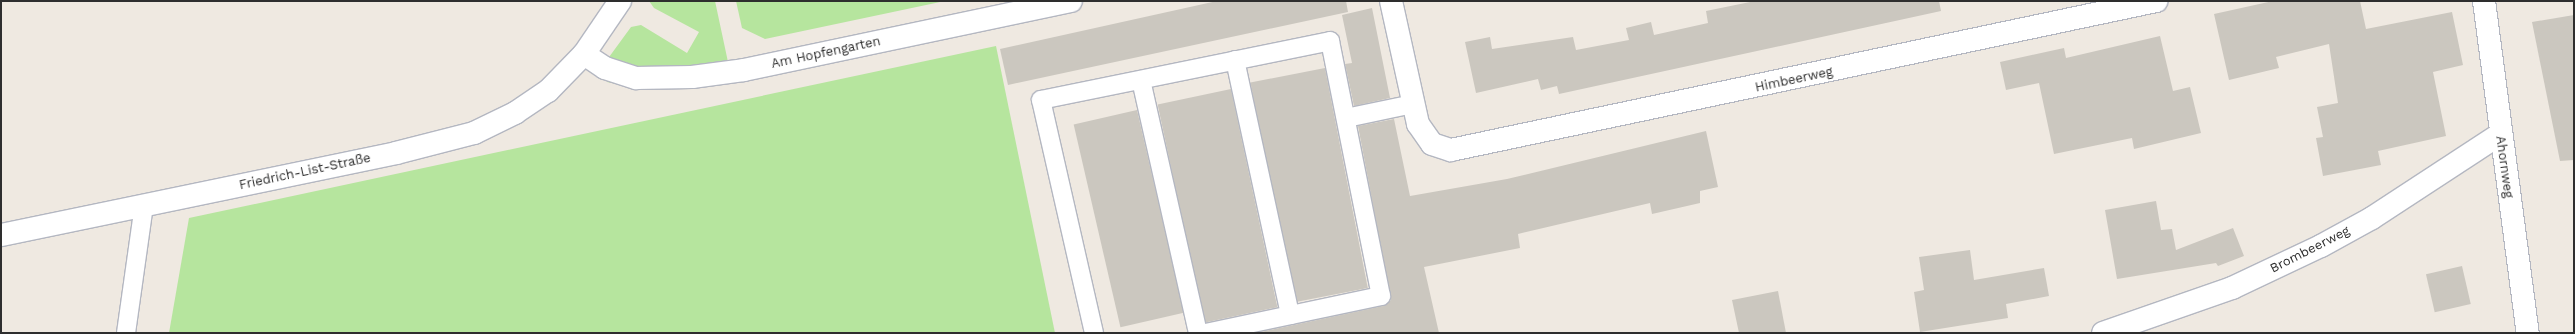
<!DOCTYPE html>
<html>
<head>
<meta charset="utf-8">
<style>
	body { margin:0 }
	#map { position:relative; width:2575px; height:334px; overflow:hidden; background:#efe9e1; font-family:"Work Sans",sans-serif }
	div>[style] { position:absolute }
	.green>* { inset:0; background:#b6e59e }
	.building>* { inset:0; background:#cbc7bf; transform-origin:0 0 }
	.roads { filter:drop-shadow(1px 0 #b4b7c1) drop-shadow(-1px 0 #b4b7c1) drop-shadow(0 1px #b4b7c1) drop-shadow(0 -1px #b4b7c1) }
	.lane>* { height:18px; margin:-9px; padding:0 9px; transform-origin:9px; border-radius:9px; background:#fff }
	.street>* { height:22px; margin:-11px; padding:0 11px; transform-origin:11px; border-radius:11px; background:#fff }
	.secondary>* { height:22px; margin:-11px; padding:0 11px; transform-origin:11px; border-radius:11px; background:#fff }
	span { translate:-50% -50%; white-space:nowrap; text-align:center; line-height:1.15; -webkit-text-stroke:4px #fff; paint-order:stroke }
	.street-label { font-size:13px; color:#2e2e2e }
	.frame { position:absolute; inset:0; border:2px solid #2e2e2e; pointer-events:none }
</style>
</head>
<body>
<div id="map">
	<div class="green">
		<i style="clip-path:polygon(649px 1px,715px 1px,728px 62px,631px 87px,607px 82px,604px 64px,631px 27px,641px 25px,687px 53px,699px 32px,654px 8px)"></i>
		<i style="clip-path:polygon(736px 1px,945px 1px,765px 39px,742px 28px)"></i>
		<i style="clip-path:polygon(996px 46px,1055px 333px,169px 333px,189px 218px)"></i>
	</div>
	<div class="building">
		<i style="clip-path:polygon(1217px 1px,1346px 1px,1348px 12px,1008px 85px,1000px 49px)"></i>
		<i style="clip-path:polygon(1755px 1px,1939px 1px,1941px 11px,1559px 94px,1557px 86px,1541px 90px,1538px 79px,1476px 93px,1465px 42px,1490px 37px,1492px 49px,1573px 37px,1576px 50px,1629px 40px,1626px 28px,1651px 22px,1654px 35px,1708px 23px,1706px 11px)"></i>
		<i style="clip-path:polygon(2273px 1px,2360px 1px,2366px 29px,2452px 12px,2463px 65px,2433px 72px,2446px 136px,2378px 151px,2381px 165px,2323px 176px,2316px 138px,2323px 137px,2317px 107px,2338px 103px,2329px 44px,2276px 57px,2279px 68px,2229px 80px,2214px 14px)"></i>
		<i style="clip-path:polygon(1372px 8px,1390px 98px,1354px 106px,1345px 64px,1352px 63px,1342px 15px)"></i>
		<i style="clip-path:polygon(2574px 15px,2574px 160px,2560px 161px,2532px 22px)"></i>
		<i style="clip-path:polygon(2160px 36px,2173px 91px,2190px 87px,2201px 133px,2134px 149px,2132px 138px,2054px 154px,2039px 83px,2006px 90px,2000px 62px,2064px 48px,2066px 58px)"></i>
		<i style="left:1325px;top:68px;width:224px;height:76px;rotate:79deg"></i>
		<i style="left:1231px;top:89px;width:223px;height:75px;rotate:78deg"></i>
		<i style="left:1137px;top:110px;width:208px;height:65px;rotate:77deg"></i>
		<i style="clip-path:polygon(1394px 119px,1410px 196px,1507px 179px,1706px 131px,1718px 187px,1700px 191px,1700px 203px,1652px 214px,1650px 203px,1518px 234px,1520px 248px,1424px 267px,1439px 333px,1256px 333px,1383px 306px,1391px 300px,1358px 126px)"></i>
		<i style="clip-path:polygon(2156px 201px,2161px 230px,2172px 229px,2176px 250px,2233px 228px,2244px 256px,2218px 266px,2216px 263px,2117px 279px,2105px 210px)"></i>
		<i style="clip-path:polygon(1970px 250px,1974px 280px,2044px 268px,2049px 296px,2006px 304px,2008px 318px,1920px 332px,1914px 292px,1924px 290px,1919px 257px)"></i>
		<i style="left:2462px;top:266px;width:39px;height:37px;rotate:77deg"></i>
		<i style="clip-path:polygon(1778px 291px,1786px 333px,1739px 333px,1732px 300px)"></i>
	</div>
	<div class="roads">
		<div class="lane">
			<i style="left:1235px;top:60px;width:261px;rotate:77.8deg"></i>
			<i style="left:1141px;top:80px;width:259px;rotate:77.3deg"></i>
			<i style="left:1346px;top:118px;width:68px;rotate:-11.8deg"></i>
			<i style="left:126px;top:333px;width:129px;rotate:-82deg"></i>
			<i style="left:1094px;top:333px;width:239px;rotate:-102.8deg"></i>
			<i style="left:1041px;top:100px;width:295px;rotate:-11.5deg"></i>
			<i style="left:1330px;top:41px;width:260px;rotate:78.7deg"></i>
			<i style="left:1381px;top:296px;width:180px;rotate:168.1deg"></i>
		</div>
		<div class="street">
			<i style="left:1391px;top:1px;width:126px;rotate:77.6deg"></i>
			<i style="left:1418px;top:124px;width:24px;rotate:55deg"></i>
			<i style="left:1432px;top:144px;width:20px;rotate:18deg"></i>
			<i style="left:1451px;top:150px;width:721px;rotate:-11.93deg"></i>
			<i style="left:2484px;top:1px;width:335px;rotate:82.5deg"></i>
			<i style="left:584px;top:54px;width:25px;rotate:34deg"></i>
			<i style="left:605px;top:68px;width:33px;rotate:18deg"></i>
			<i style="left:636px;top:78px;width:56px;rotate:-1deg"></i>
			<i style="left:692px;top:77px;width:52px;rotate:-7.7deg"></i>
			<i style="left:744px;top:70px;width:334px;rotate:-11.9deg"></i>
			<i style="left:2103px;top:333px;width:137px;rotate:-19.2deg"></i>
			<i style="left:2232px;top:288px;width:98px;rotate:-25.3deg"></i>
			<i style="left:2321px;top:246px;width:58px;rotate:-28.8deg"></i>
			<i style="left:2372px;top:218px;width:152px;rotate:-33.2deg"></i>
		</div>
		<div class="secondary">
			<i style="left:1px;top:235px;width:403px;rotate:-11.7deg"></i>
			<i style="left:396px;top:153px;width:81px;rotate:-14.4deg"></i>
			<i style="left:474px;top:133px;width:46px;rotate:-26deg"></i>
			<i style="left:515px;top:113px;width:40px;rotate:-34deg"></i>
			<i style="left:548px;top:91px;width:52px;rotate:-45.8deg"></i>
			<i style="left:584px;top:54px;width:64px;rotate:-55.8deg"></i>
		</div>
	</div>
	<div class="street-label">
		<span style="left:826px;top:53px;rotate:-12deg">Am Hopfengarten</span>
		<span style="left:1794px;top:80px;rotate:-12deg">Himbeerweg</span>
		<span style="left:2504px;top:167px;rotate:82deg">Ahornweg</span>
		<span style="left:305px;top:172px;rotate:-12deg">Friedrich-List-Straße</span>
		<span style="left:2310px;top:250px;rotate:-27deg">Brombeerweg</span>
	</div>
	<div class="frame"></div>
</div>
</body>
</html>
